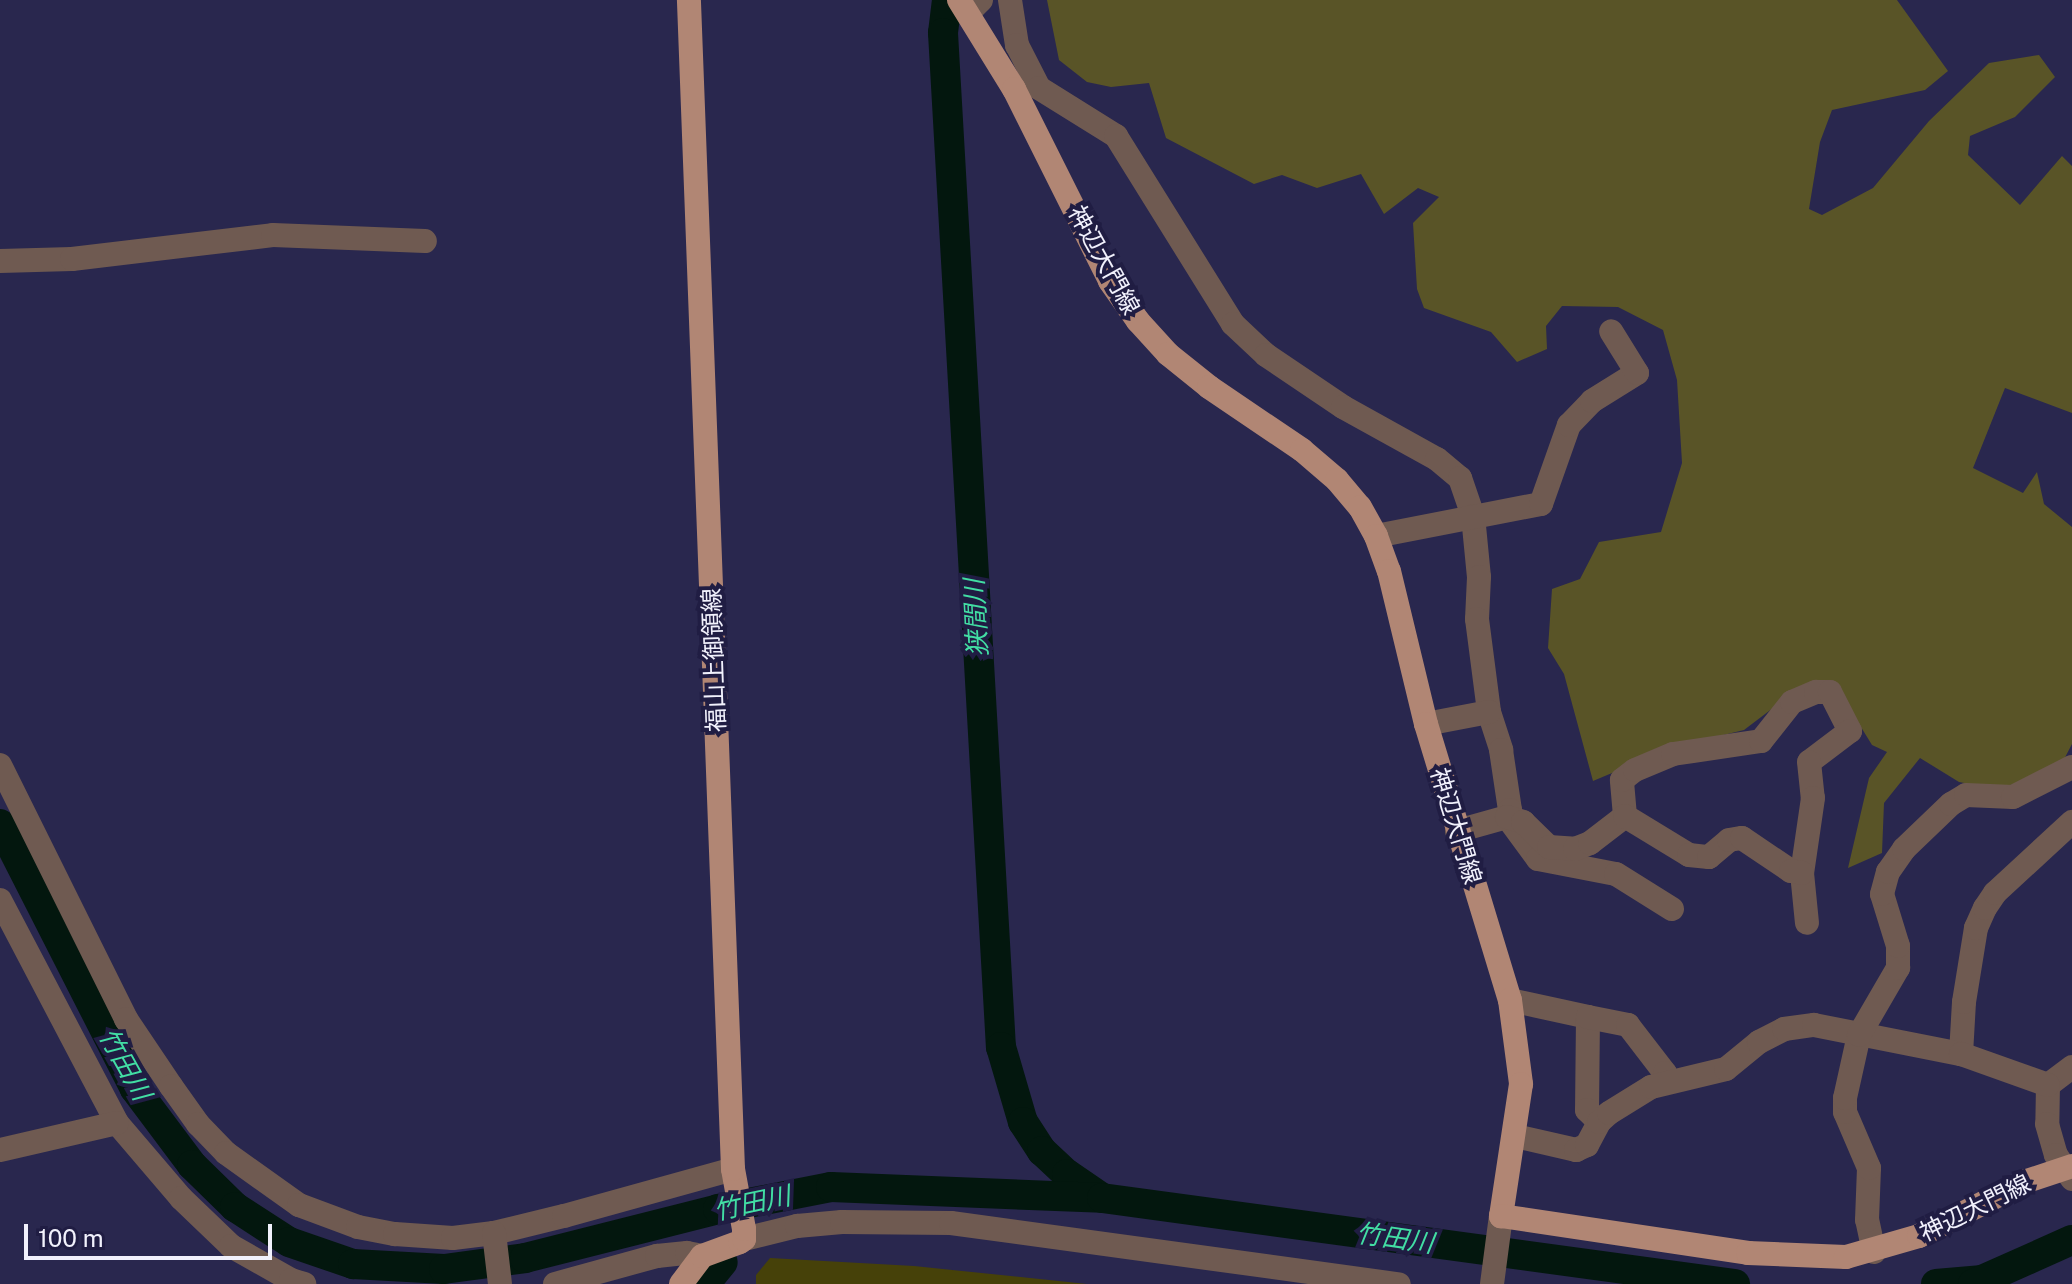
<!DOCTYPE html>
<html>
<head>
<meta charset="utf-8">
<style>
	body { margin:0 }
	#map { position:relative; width:2072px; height:1284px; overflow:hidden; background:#29274e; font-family:"Public Sans","Noto Sans JP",sans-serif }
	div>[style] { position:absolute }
	.green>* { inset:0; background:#464109 }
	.forest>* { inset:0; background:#595427 }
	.river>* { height:30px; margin:-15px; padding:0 15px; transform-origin:15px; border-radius:15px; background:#03170e }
	.minor>* { height:24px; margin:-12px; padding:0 12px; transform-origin:12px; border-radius:12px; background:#6f5a51 }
	.major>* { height:24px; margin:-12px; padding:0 12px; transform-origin:12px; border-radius:12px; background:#b18674 }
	span { translate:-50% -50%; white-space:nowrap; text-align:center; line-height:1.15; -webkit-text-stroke:8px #201d43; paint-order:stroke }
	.street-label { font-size:24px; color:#f1f1fc }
	.water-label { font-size:26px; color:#42dea4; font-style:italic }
	.scale { position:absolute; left:24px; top:1224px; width:248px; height:36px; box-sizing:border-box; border:4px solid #f1f1fc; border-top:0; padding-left:10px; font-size:24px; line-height:28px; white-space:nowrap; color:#f1f1fc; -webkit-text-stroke:6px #201d43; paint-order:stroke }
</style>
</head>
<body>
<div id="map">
	<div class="green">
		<i style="clip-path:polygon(770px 1258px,914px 1266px,1087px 1284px,756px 1284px,756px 1275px)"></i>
	</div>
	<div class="forest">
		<i style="clip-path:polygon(1047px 0,1897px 0,1948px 71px,1925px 90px,1832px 110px,1820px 142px,1809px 209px,1822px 215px,1873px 188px,1929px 121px,1989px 63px,2039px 55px,2055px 77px,2015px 117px,1970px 136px,1968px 155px,2020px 205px,2062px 156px,2072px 166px,2072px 413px,2005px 388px,1973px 468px,2023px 493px,2037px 472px,2044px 504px,2072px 527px,2072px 744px,2059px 769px,2029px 782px,1991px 788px,1959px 782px,1920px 758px,1884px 803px,1882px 853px,1848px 868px,1869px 778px,1887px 752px,1872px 745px,1835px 685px,1773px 708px,1744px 730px,1674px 747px,1593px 781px,1564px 674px,1548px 648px,1552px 589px,1580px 579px,1599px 542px,1661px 532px,1682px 463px,1677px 380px,1663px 330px,1618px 307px,1562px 306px,1546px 326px,1547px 349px,1517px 362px,1491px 332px,1424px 308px,1417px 289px,1413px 223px,1439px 197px,1418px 188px,1384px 214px,1361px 174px,1317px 188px,1282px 175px,1254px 184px,1166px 138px,1149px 83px,1111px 87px,1087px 82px,1059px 60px)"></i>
	</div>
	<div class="river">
		<i style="left:947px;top:0;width:33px;rotate:97deg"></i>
		<i style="left:943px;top:33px;width:1016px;rotate:86.73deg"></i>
		<i style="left:1001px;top:1047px;width:78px;rotate:73.7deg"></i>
		<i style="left:1023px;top:1122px;width:35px;rotate:57deg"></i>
		<i style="left:1042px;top:1151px;width:34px;rotate:43deg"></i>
		<i style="left:1067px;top:1174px;width:42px;rotate:34.4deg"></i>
		<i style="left:0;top:824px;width:297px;rotate:63deg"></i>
		<i style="left:135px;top:1089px;width:95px;rotate:53.1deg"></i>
		<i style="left:192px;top:1165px;width:60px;rotate:44.3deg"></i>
		<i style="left:235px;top:1207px;width:64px;rotate:32.9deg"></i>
		<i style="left:289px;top:1242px;width:68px;rotate:19deg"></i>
		<i style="left:353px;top:1264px;width:91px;rotate:3.1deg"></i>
		<i style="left:444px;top:1269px;width:82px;rotate:-7.7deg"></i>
		<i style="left:525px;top:1258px;width:199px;rotate:-14.2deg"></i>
		<i style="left:718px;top:1209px;width:115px;rotate:-11deg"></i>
		<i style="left:831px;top:1187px;width:271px;rotate:2.3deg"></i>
		<i style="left:1102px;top:1198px;width:639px;rotate:7.74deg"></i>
		<i style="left:705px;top:1284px;width:28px;rotate:-51deg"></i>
		<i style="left:1936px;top:1284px;width:47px;rotate:-4.9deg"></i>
		<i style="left:1973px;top:1284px;width:108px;rotate:-24deg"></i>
	</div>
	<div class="minor">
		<i style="left:1010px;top:0;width:46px;rotate:81.2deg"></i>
		<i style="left:1017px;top:45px;width:48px;rotate:62.9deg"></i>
		<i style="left:1039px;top:88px;width:91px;rotate:31.9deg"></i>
		<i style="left:1116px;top:136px;width:221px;rotate:58.1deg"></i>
		<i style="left:1233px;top:324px;width:45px;rotate:43.2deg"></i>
		<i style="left:1266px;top:355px;width:93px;rotate:34deg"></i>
		<i style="left:1343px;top:407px;width:107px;rotate:29deg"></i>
		<i style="left:1437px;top:459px;width:30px;rotate:40deg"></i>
		<i style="left:1460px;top:478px;width:40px;rotate:71.1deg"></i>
		<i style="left:1473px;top:516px;width:61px;rotate:84.4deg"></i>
		<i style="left:1479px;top:577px;width:42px;rotate:92.7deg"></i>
		<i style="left:1477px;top:619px;width:94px;rotate:82.6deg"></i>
		<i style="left:1489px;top:712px;width:40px;rotate:72deg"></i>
		<i style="left:1501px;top:750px;width:61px;rotate:81.5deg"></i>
		<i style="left:1510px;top:810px;width:8px;rotate:113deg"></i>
		<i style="left:1507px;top:817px;width:52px;rotate:53.6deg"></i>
		<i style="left:1538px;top:859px;width:79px;rotate:10.9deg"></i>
		<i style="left:1616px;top:874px;width:66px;rotate:32deg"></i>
		<i style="left:969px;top:12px;width:17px;rotate:-45deg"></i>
		<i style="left:0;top:261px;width:72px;rotate:-1.6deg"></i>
		<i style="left:72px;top:259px;width:202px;rotate:-6.8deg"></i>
		<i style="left:273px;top:235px;width:152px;rotate:2.3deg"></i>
		<i style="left:1376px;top:536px;width:168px;rotate:-11deg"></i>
		<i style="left:1541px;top:504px;width:84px;rotate:-70.5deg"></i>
		<i style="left:1569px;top:425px;width:33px;rotate:-46deg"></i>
		<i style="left:1592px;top:401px;width:53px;rotate:-31.9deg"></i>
		<i style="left:1637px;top:373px;width:49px;rotate:-121.8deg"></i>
		<i style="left:1426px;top:724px;width:64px;rotate:-10.8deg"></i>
		<i style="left:0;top:765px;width:284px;rotate:63.6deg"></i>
		<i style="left:126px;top:1019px;width:81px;rotate:56.1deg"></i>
		<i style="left:171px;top:1086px;width:47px;rotate:54.6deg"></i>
		<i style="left:198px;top:1124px;width:40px;rotate:46deg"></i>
		<i style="left:226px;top:1153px;width:90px;rotate:35.5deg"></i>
		<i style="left:299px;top:1205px;width:63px;rotate:20.4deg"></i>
		<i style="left:358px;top:1227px;width:38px;rotate:11deg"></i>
		<i style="left:395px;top:1234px;width:58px;rotate:3.9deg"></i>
		<i style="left:453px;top:1238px;width:41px;rotate:-7deg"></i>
		<i style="left:494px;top:1233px;width:72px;rotate:-13.7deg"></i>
		<i style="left:564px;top:1216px;width:175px;rotate:-15.5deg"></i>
		<i style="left:1625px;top:816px;width:36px;rotate:-95deg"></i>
		<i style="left:1622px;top:780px;width:16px;rotate:-38deg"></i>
		<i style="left:1635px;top:770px;width:41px;rotate:-22.8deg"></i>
		<i style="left:1673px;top:754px;width:89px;rotate:-8.4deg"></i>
		<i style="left:1761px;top:741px;width:50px;rotate:-51.5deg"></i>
		<i style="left:1792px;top:702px;width:26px;rotate:-23deg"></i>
		<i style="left:1816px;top:692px;width:14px"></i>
		<i style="left:1830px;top:692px;width:44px;rotate:62.9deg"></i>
		<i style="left:1850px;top:731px;width:51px;rotate:142.9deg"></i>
		<i style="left:1809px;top:762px;width:36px;rotate:84deg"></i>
		<i style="left:1813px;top:798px;width:76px;rotate:98.3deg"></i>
		<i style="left:1802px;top:873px;width:50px;rotate:84.3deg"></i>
		<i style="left:1457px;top:831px;width:52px;rotate:-15.6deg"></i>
		<i style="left:1507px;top:817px;width:17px;rotate:17deg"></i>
		<i style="left:1523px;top:822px;width:36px;rotate:44deg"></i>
		<i style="left:1549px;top:847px;width:26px;rotate:4deg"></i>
		<i style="left:1575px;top:849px;width:16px;rotate:-22deg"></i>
		<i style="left:1590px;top:843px;width:44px;rotate:-37.6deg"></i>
		<i style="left:1625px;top:816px;width:75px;rotate:31.4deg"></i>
		<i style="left:1689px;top:855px;width:20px;rotate:6deg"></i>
		<i style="left:1709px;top:857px;width:26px;rotate:-40deg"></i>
		<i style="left:1729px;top:840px;width:13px;rotate:-9deg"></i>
		<i style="left:1742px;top:838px;width:59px;rotate:34deg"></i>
		<i style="left:1791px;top:871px;width:11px;rotate:10deg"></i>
		<i style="left:0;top:900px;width:252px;rotate:62.3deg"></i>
		<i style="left:117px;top:1123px;width:99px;rotate:49.5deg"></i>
		<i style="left:181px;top:1198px;width:69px;rotate:43.8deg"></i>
		<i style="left:231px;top:1246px;width:69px;rotate:29.5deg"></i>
		<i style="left:291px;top:1280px;width:14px;rotate:17deg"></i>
		<i style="left:1510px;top:1000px;width:80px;rotate:12.3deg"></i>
		<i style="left:1588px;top:1017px;width:93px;rotate:90.6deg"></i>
		<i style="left:1587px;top:1110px;width:17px;rotate:45deg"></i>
		<i style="left:1588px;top:1017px;width:41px;rotate:11.3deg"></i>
		<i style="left:1628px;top:1025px;width:61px;rotate:52.4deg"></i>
		<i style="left:1665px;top:1073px;width:9px;rotate:84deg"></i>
		<i style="left:1961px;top:1054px;width:52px;rotate:-86.7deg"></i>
		<i style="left:1964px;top:1002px;width:75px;rotate:-80.8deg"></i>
		<i style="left:1976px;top:928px;width:22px;rotate:-66deg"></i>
		<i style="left:1985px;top:908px;width:18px;rotate:-56deg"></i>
		<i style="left:1995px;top:893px;width:105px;rotate:-42.7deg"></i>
		<i style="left:2072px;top:1067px;width:30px;rotate:143deg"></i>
		<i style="left:2048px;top:1085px;width:39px;rotate:91deg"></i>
		<i style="left:2047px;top:1124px;width:32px;rotate:74deg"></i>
		<i style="left:2056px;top:1155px;width:29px;rotate:56deg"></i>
		<i style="left:1515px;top:1136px;width:63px;rotate:12.9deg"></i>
		<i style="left:1576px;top:1150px;width:12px;rotate:-24deg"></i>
		<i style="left:1587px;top:1145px;width:26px;rotate:-62deg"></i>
		<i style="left:1599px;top:1122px;width:13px;rotate:-42deg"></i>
		<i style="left:1609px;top:1113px;width:49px;rotate:-31.8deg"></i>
		<i style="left:1651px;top:1087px;width:77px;rotate:-13.5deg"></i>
		<i style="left:1726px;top:1069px;width:43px;rotate:-39.3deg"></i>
		<i style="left:1759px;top:1042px;width:28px;rotate:-27deg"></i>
		<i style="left:1784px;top:1029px;width:30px;rotate:-8deg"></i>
		<i style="left:1814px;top:1025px;width:150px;rotate:11.2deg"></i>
		<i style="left:1961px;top:1054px;width:92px;rotate:19.6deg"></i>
		<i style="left:0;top:1150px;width:120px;rotate:-13deg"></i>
		<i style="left:494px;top:1233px;width:51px;rotate:83.3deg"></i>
		<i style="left:744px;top:1239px;width:55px;rotate:-13.8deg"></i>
		<i style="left:797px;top:1226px;width:45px;rotate:-5.1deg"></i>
		<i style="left:842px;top:1222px;width:109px;rotate:0.5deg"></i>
		<i style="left:951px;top:1223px;width:452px;rotate:7.8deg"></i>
		<i style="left:1874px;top:1252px;width:33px;rotate:-102deg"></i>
		<i style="left:1867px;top:1220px;width:52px;rotate:-87.8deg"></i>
		<i style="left:1869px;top:1168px;width:61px;rotate:-113.2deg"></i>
		<i style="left:1845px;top:1112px;width:14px;rotate:-90deg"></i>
		<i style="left:1845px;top:1098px;width:65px;rotate:-77.5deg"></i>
		<i style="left:1859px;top:1035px;width:78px;rotate:-59.8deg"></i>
		<i style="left:1898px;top:968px;width:22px;rotate:-90deg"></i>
		<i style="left:1898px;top:946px;width:54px;rotate:-107.1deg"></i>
		<i style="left:1882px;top:894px;width:23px;rotate:-75deg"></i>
		<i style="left:1888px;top:872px;width:28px;rotate:-55deg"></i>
		<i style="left:1904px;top:849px;width:65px;rotate:-43.8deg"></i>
		<i style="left:1951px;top:804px;width:17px;rotate:-31deg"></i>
		<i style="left:1966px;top:795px;width:47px;rotate:2.4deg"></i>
		<i style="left:2013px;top:797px;width:66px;rotate:-27deg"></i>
		<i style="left:555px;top:1284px;width:106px;rotate:-15.4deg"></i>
		<i style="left:657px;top:1256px;width:30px;rotate:-6deg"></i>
		<i style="left:687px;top:1253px;width:15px;rotate:11deg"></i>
		<i style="left:1492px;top:1284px;width:69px;rotate:-82.5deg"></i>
	</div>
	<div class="major">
		<i style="left:959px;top:0;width:105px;rotate:58.3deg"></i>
		<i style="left:1014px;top:89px;width:215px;rotate:63.4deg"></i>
		<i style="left:1110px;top:281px;width:49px;rotate:55deg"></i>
		<i style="left:1138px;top:321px;width:45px;rotate:47.7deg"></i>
		<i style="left:1168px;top:354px;width:53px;rotate:38.8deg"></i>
		<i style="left:1209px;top:387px;width:112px;rotate:34.1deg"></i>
		<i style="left:1302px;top:450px;width:46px;rotate:40.6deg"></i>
		<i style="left:1337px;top:480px;width:35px;rotate:50deg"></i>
		<i style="left:1360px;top:507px;width:33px;rotate:61deg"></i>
		<i style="left:1376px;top:536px;width:37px;rotate:70deg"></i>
		<i style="left:1389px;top:571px;width:157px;rotate:76.4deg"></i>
		<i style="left:1426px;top:724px;width:288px;rotate:73.1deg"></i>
		<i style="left:1510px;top:1000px;width:85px;rotate:82.5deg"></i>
		<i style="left:1521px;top:1084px;width:134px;rotate:98.6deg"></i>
		<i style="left:1501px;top:1216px;width:250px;rotate:8.5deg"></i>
		<i style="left:1748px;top:1253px;width:98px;rotate:2.3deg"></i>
		<i style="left:1846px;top:1257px;width:76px;rotate:-16deg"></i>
		<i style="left:1919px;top:1236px;width:118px;rotate:-27.2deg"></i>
		<i style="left:2024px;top:1182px;width:51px;rotate:-18.4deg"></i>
		<i style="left:681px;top:1284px;width:35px;rotate:-53deg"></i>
		<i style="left:702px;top:1256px;width:40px;rotate:-20.2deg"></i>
		<i style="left:740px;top:1242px;width:5px;rotate:-37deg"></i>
		<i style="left:744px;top:1239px;width:10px;rotate:-90deg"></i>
		<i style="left:744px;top:1229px;width:61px;rotate:-100.4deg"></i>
		<i style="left:733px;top:1169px;width:1170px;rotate:-92.16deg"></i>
	</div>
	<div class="street-label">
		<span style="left:1104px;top:260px;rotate:61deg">神辺大門線</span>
		<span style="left:714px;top:660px;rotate:-92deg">福山上御領線</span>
		<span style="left:1456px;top:826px;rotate:73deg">神辺大門線</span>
		<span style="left:1975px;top:1208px;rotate:-26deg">神辺大門線</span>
	</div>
	<div class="water-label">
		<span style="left:976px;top:618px;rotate:-93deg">狭間川</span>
		<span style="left:125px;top:1064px;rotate:61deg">竹田川</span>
		<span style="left:752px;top:1203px;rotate:-12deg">竹田川</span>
		<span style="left:1395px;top:1238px;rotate:8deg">竹田川</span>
	</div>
	<div class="scale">100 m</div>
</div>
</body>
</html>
